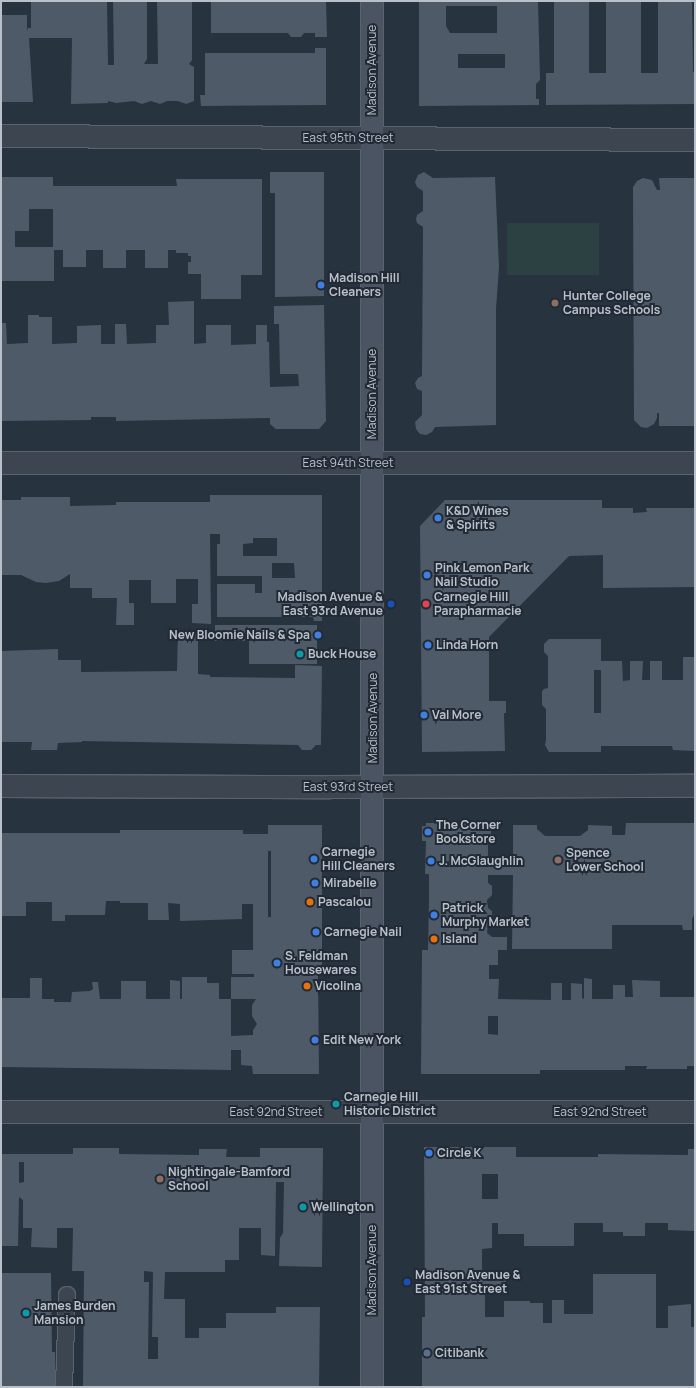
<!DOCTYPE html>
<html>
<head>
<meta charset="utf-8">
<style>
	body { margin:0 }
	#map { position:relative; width:696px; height:1388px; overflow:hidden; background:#283340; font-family:Manrope,sans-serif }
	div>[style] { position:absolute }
	.green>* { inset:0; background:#2b4142; transform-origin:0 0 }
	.building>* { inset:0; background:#4f5a69 }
	.roads { filter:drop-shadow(1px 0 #5a636d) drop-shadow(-1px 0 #5a636d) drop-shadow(0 1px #5a636d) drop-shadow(0 -1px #5a636d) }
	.service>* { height:16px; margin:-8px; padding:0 8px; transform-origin:8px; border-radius:8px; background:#3c4550 }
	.minor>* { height:22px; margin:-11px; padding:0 11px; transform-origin:11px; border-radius:11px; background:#3c4550 }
	.secondary>* { height:22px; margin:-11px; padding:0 11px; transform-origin:11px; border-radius:11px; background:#4b5463 }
	.dots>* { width:11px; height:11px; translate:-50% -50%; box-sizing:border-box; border:2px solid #212a35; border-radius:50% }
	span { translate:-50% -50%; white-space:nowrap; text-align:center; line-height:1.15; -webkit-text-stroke:4px #212a35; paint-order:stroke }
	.street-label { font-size:12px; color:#b9c0ca }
	.poi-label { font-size:12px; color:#b9c0ca; font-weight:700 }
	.left { translate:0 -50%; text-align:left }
	.right { translate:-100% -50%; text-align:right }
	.frame { position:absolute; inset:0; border:2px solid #b9c0ca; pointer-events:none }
</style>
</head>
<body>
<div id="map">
	<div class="green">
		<i style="left:507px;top:223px;width:92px;height:52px"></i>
	</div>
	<div class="building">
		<i style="clip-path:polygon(31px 1px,107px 1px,108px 65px,114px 65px,113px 1px,147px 1px,147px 59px,144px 64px,158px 64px,157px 1px,192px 1px,192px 60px,189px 64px,194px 67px,194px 101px,186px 104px,178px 101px,167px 101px,160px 104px,151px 101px,142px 104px,134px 101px,116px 103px,108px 101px,108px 103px,71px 104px,72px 38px,29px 38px,33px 102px,1px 102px,1px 15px,27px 15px,27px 31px,28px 28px,31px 28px)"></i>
		<i style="clip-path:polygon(211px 1px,326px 1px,327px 37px,315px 37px,315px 33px,304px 33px,301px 37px,291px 37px,288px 33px,211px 33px)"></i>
		<i style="clip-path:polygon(evenodd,419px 1px,538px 1px,540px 80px,536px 84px,536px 99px,539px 99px,539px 105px,419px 106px,419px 1px,446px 6px,497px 6px,497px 33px,450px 33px,446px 26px,446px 6px,419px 1px,458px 54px,505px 54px,505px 68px,458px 68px,458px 54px)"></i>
		<i style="clip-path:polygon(554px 1px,589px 1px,589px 73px,606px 73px,606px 1px,641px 1px,641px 73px,658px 73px,658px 1px,692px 1px,693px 72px,695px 72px,695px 104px,546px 105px,546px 73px,554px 73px)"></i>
		<i style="clip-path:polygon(315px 48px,326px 48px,326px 105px,201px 106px,200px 95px,205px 95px,205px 53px,315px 53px)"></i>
		<i style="clip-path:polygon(270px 172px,324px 172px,324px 296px,275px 297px,275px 193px,270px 193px)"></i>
		<i style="clip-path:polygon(424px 172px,433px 178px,495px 177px,499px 267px,496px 309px,496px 425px,435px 427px,432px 432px,426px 435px,420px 434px,416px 429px,415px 422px,422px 415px,422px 391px,417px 389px,415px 383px,418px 378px,422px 376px,423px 227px,417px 223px,416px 219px,417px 215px,423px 211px,423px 191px,417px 187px,415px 182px,418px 175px)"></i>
		<i style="clip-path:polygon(evenodd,1px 177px,53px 177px,53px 186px,177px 186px,176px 179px,262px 179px,262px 275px,241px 275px,241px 299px,201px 299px,201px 274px,188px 274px,188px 262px,191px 262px,191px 256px,188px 256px,188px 253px,176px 253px,176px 250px,168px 250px,168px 268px,145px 268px,145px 250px,126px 250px,126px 268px,103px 268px,103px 250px,86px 250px,86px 267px,63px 267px,63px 250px,54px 250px,54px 281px,1px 281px,1px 177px,29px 209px,53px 209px,53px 247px,15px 247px,15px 231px,29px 231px,29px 209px)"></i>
		<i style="clip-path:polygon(643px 178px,652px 180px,657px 190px,660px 190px,659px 178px,695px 178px,695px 426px,659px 426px,659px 413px,657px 413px,657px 418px,654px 424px,647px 428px,641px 427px,634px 420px,633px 187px,637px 181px)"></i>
		<i style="clip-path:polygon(194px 301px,194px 344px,206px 343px,206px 325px,231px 325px,231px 345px,256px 344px,256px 325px,267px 325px,267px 342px,269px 342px,270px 387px,299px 386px,298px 374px,280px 374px,279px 324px,274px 324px,274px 306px,324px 305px,326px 421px,319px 429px,276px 429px,270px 424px,270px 418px,116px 421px,116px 417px,91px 417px,91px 420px,1px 421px,1px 323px,6px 323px,7px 344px,28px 343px,28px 315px,39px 315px,39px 317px,52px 317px,52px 344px,77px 343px,77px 326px,101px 325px,101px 344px,115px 344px,115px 324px,126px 324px,127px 344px,156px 343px,156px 325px,169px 325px,168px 302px)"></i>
		<i style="clip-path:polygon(evenodd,210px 495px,322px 495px,322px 621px,314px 621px,313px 617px,217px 617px,217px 584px,255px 584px,255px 593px,262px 593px,262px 576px,217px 576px,217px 544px,220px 544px,220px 534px,210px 534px,211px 624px,192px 623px,192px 604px,198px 604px,198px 579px,176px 579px,176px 603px,151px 603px,151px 580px,129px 580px,129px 603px,134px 603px,134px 625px,116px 625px,117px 598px,92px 598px,92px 588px,70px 588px,70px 574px,59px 581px,46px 583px,36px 582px,21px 575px,1px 575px,1px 500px,21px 500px,21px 497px,70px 497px,70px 506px,116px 505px,116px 502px,210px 502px,210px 495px,253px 538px,277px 538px,277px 556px,243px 556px,243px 544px,253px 543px,253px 538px,210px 495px,272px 563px,294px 563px,295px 578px,272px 578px,272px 563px)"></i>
		<i style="clip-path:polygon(445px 500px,602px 500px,602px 508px,633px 508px,633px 513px,647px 512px,646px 508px,695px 508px,695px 587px,603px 588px,603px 555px,569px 556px,489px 637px,489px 701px,506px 701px,506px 713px,504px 713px,505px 751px,422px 752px,420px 526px)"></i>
		<i style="clip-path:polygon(215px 625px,317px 625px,317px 664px,249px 664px,249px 641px,215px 641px)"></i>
		<i style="clip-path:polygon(178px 631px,198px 631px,198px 674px,210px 675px,210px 677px,295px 678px,295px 665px,322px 666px,321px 745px,316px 745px,311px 750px,302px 750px,298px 745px,82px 741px,82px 742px,58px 743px,57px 750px,31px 750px,32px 742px,1px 742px,1px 651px,58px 649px,58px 660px,81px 660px,81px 672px,177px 671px)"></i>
		<i style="clip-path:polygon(evenodd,549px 639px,601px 639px,601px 661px,622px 661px,623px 681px,630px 680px,630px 661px,643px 661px,642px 680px,650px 680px,650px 661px,662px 661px,662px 680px,683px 680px,683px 657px,695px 657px,695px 751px,673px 750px,672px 746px,601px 746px,601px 752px,549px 752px,545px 745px,546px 740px,546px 709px,542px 705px,542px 691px,544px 689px,548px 688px,548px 656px,544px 652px,544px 644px,549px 639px,594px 670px,601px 670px,601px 713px,594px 713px,594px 670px)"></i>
		<i style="clip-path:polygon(evenodd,426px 823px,491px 823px,491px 842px,488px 842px,488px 857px,513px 858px,513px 825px,537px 825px,537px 829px,545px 836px,580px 836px,588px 830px,588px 825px,612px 826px,612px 835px,625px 835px,626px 823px,695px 823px,695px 913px,692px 919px,692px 930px,683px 930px,682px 925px,612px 925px,612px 949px,512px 949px,513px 875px,488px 875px,488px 883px,492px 886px,492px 895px,487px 900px,488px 908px,492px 911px,492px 920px,488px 924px,487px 933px,492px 937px,507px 937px,507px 950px,498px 950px,498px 965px,489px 965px,489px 979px,499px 979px,498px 999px,551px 1000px,551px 983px,562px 983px,562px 1000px,571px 1000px,571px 983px,582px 984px,582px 998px,584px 999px,584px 978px,592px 979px,592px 999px,613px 999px,613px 985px,625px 985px,625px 997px,633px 997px,632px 980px,660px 981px,660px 997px,695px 997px,695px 1066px,687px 1066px,687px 1069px,646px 1069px,647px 1066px,625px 1066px,625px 1070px,540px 1070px,540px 1074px,421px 1074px,422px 950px,428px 950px,429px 899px,429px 874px,425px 874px,426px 841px,422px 841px,422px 826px,426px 826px,426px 823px,488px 1016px,498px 1016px,498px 1035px,488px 1034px,488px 1016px)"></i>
		<i style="clip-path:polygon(evenodd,268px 825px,322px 825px,322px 975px,318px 974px,319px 1074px,253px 1074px,252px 1066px,241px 1065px,241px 1050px,231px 1050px,231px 1070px,1px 1067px,1px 998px,30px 998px,30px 978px,42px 978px,42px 999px,54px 999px,54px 1002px,71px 1002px,72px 992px,90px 991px,93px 989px,92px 982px,98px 982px,100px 999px,121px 999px,121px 981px,146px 981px,146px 999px,170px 999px,170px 980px,180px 981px,180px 999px,182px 999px,182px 977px,207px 977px,207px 983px,219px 983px,219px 999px,231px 999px,231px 977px,254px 977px,254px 974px,232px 974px,232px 950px,253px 950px,253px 904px,242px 904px,242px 919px,180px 921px,180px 904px,168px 903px,169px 920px,148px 920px,148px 903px,120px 903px,120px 901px,106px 901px,105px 915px,65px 915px,65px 921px,52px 921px,52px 902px,26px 902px,26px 916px,1px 916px,1px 833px,120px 833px,120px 830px,243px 830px,243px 834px,268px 834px,268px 825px,268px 851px,271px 851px,271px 917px,268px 917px,268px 851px,268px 825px,231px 999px,256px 999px,252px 1005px,252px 1016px,257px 1024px,253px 1030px,253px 1035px,231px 1036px,231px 999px)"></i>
		<i style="clip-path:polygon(evenodd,424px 1147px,516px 1147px,516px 1157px,598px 1157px,598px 1154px,688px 1155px,688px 1149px,695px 1149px,695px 1231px,668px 1230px,668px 1223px,645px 1223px,645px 1236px,623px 1236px,623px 1232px,603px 1232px,603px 1223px,574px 1223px,574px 1246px,524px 1246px,524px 1234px,498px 1234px,498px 1223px,492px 1223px,492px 1248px,482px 1249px,482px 1272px,506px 1272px,506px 1287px,485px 1287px,485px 1317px,504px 1317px,504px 1301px,530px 1301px,530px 1303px,543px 1303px,543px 1323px,552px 1323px,552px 1300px,564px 1300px,564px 1314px,593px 1314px,593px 1274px,656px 1274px,656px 1328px,668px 1328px,668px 1306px,691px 1304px,691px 1327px,695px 1327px,695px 1387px,422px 1387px,422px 1317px,425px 1317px,424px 1147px,482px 1174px,498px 1174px,498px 1199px,482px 1199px,482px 1174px)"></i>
		<i style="clip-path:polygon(evenodd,73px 1148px,119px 1148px,119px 1154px,199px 1155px,199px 1149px,227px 1149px,226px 1157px,260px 1157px,260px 1148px,323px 1148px,322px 1267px,279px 1266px,280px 1238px,283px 1233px,284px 1182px,276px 1182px,275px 1256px,261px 1255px,261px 1228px,239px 1228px,239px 1260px,225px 1260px,225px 1272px,165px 1272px,164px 1299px,185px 1299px,185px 1338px,199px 1338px,199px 1328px,226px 1328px,226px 1313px,276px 1313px,276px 1307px,320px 1307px,319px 1387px,83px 1387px,84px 1271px,72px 1271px,73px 1228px,57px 1228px,57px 1248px,31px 1247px,32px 1228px,23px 1228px,23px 1200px,19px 1197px,18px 1246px,1px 1246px,1px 1154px,73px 1154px,73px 1148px,19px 1162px,24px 1162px,24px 1182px,19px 1183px,19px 1162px,73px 1148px,144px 1271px,153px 1272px,152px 1337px,158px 1337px,158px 1359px,148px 1359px,149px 1282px,144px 1282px,144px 1271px)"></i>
		<i style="clip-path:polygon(1px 1273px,51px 1273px,52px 1352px,55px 1352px,56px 1387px,1px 1387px)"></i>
	</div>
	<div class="roads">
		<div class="service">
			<i style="left:64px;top:1387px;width:92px;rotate:-88.1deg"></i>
		</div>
		<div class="minor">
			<i style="left:1px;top:136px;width:694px;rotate:0.33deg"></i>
			<i style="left:1px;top:463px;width:694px"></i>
			<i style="left:1px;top:786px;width:329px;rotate:0.2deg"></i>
			<i style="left:330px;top:787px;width:365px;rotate:-0.2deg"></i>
			<i style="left:1px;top:1112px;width:694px"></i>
		</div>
		<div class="secondary">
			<i style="left:372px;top:1387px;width:1386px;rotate:-90deg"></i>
		</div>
	</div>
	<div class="dots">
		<i style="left:321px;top:285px;background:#3f7fe0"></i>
		<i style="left:555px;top:303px;background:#8d6e63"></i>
		<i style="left:438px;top:518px;background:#3f7fe0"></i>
		<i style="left:427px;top:575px;background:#3f7fe0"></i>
		<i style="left:391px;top:604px;background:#1a4fb4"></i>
		<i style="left:426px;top:604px;background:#e0444e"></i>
		<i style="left:318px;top:635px;background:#3f7fe0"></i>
		<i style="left:428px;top:645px;background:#3f7fe0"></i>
		<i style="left:300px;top:654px;background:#0f9aa8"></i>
		<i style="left:424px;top:715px;background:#3f7fe0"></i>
		<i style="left:428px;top:832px;background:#3f7fe0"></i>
		<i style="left:314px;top:859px;background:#3f7fe0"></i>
		<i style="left:558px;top:860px;background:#8d6e63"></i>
		<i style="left:431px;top:861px;background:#3f7fe0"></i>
		<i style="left:315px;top:883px;background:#3f7fe0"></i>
		<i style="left:310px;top:902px;background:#e8710a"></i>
		<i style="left:434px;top:915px;background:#3f7fe0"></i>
		<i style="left:316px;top:932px;background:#3f7fe0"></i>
		<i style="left:434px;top:939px;background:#e8710a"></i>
		<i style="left:277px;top:963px;background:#3f7fe0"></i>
		<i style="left:307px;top:986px;background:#e8710a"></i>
		<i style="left:315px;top:1040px;background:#3f7fe0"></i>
		<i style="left:336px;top:1104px;background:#0f9aa8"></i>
		<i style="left:429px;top:1153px;background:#3f7fe0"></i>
		<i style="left:160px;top:1179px;background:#8d6e63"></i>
		<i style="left:303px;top:1207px;background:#0f9aa8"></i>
		<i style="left:407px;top:1282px;background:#1a4fb4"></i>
		<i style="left:26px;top:1313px;background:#0f9aa8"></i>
		<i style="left:427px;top:1353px;background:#5c6f8a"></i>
	</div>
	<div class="street-label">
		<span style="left:372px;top:70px;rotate:-90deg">Madison Avenue</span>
		<span style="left:348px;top:138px">East 95th Street</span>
		<span style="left:372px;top:394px;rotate:-90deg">Madison Avenue</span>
		<span style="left:348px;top:463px">East 94th Street</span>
		<span style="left:373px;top:718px;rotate:-90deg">Madison Avenue</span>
		<span style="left:348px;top:787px">East 93rd Street</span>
		<span style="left:276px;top:1112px">East 92nd Street</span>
		<span style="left:600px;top:1112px">East 92nd Street</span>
		<span style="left:372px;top:1270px;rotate:-90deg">Madison Avenue</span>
	</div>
	<div class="poi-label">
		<span class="left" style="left:329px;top:285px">Madison Hill<br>Cleaners</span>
		<span class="left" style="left:563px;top:303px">Hunter College<br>Campus Schools</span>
		<span class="left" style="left:446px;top:518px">K&amp;D Wines<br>&amp; Spirits</span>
		<span class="left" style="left:435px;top:575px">Pink Lemon Park<br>Nail Studio</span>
		<span class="right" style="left:383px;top:604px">Madison Avenue &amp;<br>East 93rd Avenue</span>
		<span class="left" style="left:434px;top:604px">Carnegie Hill<br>Parapharmacie</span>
		<span class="right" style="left:310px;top:635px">New Bloomie Nails &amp; Spa</span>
		<span class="left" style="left:436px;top:645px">Linda Horn</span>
		<span class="left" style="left:308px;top:654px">Buck House</span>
		<span class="left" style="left:432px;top:715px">Val More</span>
		<span class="left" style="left:436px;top:832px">The Corner<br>Bookstore</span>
		<span class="left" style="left:322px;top:859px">Carnegie<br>Hill Cleaners</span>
		<span class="left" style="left:566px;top:860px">Spence<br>Lower School</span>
		<span class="left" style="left:439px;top:861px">J. McGlaughlin</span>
		<span class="left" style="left:323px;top:883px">Mirabelle</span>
		<span class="left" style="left:318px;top:902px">Pascalou</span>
		<span class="left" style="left:442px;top:915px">Patrick<br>Murphy Market</span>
		<span class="left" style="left:324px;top:932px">Carnegie Nail</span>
		<span class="left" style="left:442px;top:939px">Island</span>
		<span class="left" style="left:285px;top:963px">S. Feldman<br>Housewares</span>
		<span class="left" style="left:315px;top:986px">Vicolina</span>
		<span class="left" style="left:323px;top:1040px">Edit New York</span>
		<span class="left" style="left:344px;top:1104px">Carnegie Hill<br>Historic District</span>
		<span class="left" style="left:437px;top:1153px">Circle K</span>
		<span class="left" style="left:168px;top:1179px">Nightingale-Bamford<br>School</span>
		<span class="left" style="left:311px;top:1207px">Wellington</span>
		<span class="left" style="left:415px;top:1282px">Madison Avenue &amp;<br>East 91st Street</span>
		<span class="left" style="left:34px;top:1313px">James Burden<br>Mansion</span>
		<span class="left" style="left:435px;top:1353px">Citibank</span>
	</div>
	<div class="frame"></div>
</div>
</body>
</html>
